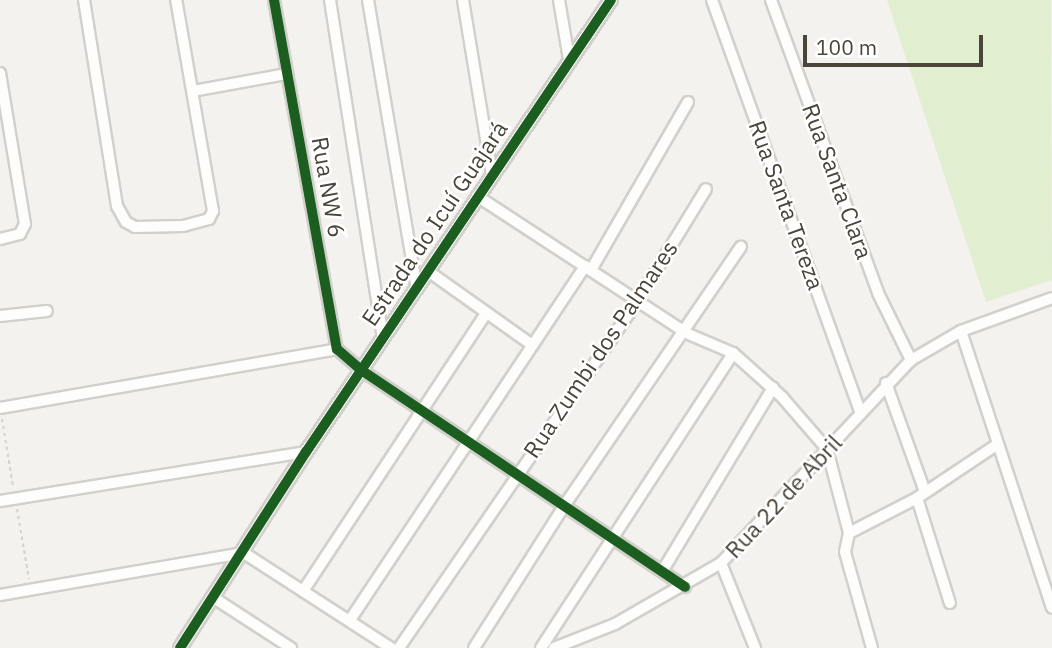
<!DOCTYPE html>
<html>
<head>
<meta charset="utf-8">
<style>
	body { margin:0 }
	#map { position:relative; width:1052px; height:648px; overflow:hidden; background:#f4f2ee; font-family:"IBM Plex Sans",sans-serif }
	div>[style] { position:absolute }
	.green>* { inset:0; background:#e1eecf }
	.path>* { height:2px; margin-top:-1px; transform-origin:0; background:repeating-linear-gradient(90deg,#d3d2cc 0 3.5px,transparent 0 7px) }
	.roads { filter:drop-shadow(2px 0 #d2d0cb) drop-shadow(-2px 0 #d2d0cb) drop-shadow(0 2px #d2d0cb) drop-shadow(0 -2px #d2d0cb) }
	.minor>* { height:10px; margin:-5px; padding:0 5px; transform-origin:5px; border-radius:5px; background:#fdfdfc }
	.tertiary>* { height:12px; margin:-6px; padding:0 6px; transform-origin:6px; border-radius:6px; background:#fdfdfc }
	.cycleway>* { height:10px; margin:-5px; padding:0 5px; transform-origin:5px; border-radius:5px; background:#1b5e20 }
	span { translate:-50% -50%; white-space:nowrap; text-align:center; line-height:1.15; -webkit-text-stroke:5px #fff; paint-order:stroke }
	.street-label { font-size:23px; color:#4b4439 }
	.scale { position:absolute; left:803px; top:35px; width:180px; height:32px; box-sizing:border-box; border:4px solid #4b4439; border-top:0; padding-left:9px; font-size:21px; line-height:24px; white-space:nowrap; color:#4b4439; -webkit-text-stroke:5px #fff; paint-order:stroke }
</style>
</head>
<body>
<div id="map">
	<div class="green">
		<i style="clip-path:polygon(887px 0,1051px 0,1052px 280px,986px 302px)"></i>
	</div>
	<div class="path">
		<i style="left:2px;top:419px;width:68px;rotate:80.7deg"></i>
		<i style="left:17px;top:509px;width:71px;rotate:80.3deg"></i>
	</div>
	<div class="roads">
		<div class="minor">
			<i style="left:84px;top:0;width:209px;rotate:80.9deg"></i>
			<i style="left:117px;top:206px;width:18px;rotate:61deg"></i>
			<i style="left:126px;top:222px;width:10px;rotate:29deg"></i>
			<i style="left:135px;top:227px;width:48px;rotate:-1.2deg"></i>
			<i style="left:183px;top:226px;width:27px;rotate:-15deg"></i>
			<i style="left:209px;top:219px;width:9px;rotate:-63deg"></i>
			<i style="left:213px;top:211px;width:214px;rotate:-99.9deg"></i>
			<i style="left:274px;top:0;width:355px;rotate:79.8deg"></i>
			<i style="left:337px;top:349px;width:32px;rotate:41deg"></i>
			<i style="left:361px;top:370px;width:390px;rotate:33.8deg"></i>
			<i style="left:330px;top:0;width:342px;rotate:81.1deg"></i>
			<i style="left:368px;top:0;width:293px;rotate:80.4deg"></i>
			<i style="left:463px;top:0;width:177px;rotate:80.6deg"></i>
			<i style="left:559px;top:0;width:60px;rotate:80.4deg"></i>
			<i style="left:712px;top:0;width:436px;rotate:70.2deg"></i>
			<i style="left:771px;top:0;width:312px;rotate:69.9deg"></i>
			<i style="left:878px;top:293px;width:75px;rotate:63.8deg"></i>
			<i style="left:0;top:73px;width:153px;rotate:80.6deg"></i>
			<i style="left:25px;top:224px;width:11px;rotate:117deg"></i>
			<i style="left:20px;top:234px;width:21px;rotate:166deg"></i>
			<i style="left:193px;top:91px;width:96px;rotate:-10.3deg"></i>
			<i style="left:477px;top:196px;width:250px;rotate:33.2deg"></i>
			<i style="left:686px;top:333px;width:51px;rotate:23.1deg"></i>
			<i style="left:733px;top:353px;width:66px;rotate:41.9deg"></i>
			<i style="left:782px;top:397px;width:69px;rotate:49.1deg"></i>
			<i style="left:827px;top:449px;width:87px;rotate:75.3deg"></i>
			<i style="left:849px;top:533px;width:19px;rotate:102deg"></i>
			<i style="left:845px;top:552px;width:100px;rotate:74.3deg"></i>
			<i style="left:591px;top:270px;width:194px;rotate:-60deg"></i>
			<i style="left:428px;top:271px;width:128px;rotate:35.4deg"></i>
			<i style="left:0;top:316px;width:47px;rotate:-6.1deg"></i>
			<i style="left:961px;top:331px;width:291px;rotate:71.8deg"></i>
			<i style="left:886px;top:383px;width:113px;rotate:70.3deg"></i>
			<i style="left:0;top:408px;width:342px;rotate:-9.9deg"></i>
			<i style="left:917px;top:498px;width:110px;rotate:72.6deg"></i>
			<i style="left:0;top:501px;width:310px;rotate:-9.1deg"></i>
			<i style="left:849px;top:533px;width:76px;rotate:-27.2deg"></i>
			<i style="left:917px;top:498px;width:97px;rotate:-33.7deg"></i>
			<i style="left:721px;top:563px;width:92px;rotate:68.2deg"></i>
			<i style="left:663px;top:570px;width:213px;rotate:-58.9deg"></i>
			<i style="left:303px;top:591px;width:333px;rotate:-56.6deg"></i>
			<i style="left:0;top:595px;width:248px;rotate:-9.8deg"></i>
			<i style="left:244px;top:553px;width:175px;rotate:32.9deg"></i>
			<i style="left:214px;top:598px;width:92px;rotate:33deg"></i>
			<i style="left:350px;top:620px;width:425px;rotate:-56.4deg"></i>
			<i style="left:399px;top:648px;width:422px;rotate:-55.5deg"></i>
			<i style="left:638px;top:300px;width:130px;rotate:-58.5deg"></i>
			<i style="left:474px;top:648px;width:168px;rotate:-57.6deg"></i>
			<i style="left:564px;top:506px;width:314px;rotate:-55.7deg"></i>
			<i style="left:541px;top:648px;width:352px;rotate:-56.9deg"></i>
			<i style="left:554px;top:648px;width:66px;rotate:-21.5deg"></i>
			<i style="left:615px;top:624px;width:122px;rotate:-29.9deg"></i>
			<i style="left:721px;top:563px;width:278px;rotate:-46.9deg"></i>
			<i style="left:911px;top:360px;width:58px;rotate:-30.1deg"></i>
			<i style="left:961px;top:331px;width:97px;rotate:-19.9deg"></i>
		</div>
		<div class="tertiary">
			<i style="left:180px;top:648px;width:233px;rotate:-57.3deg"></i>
			<i style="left:306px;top:452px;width:545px;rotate:-55.99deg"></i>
		</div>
	</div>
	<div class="cycleway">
		<i style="left:274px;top:0;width:355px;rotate:79.8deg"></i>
		<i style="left:337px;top:349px;width:32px;rotate:41deg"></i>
		<i style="left:361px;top:370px;width:390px;rotate:33.8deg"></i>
		<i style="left:180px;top:648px;width:233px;rotate:-57.3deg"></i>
		<i style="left:306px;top:452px;width:545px;rotate:-55.99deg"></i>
	</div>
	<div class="street-label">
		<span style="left:838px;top:181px;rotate:70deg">Rua Santa Clara</span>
		<span style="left:329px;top:187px;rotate:80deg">Rua NW 6</span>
		<span style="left:787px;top:205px;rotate:70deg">Rua Santa Tereza</span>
		<span style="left:434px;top:223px;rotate:-56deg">Estrada do Icuí Guajará</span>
		<span style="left:600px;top:349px;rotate:-56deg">Rua Zumbi dos Palmares</span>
		<span style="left:783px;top:496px;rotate:-47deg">Rua 22 de Abril</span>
	</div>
	<div class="scale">100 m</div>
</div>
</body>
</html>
